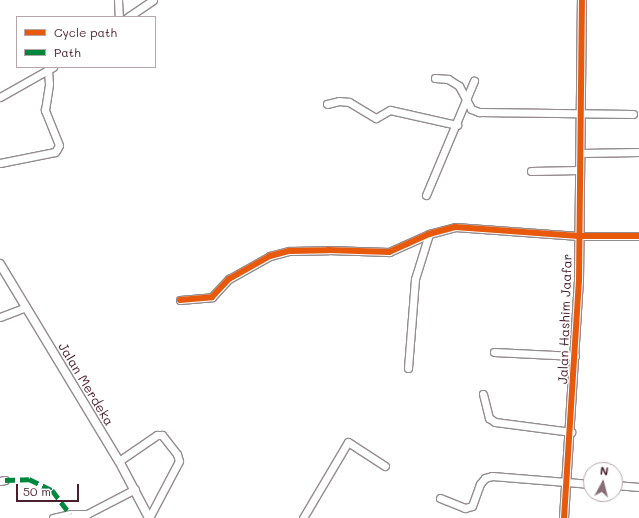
<!DOCTYPE html>
<html>
<head>
<meta charset="utf-8">
<style>
	body { margin:0 }
	#map { position:relative; width:639px; height:518px; overflow:hidden; background:#fff; font-family:Mali,sans-serif }
	div>[style] { position:absolute }
	.roads { filter:drop-shadow(1px 0 #948c8e) drop-shadow(-1px 0 #948c8e) drop-shadow(0 1px #948c8e) drop-shadow(0 -1px #948c8e) }
	.minor>* { height:7px; margin:-3.5px; padding:0 3.5px; transform-origin:3.5px; border-radius:3.5px; background:#fff }
	.tertiary>* { height:8px; margin:-4px; padding:0 4px; transform-origin:4px; border-radius:4px; background:#fff }
	.quiet>* { height:5px; margin-top:-2.5px; transform-origin:0; background:repeating-linear-gradient(90deg,#00873e 0 10px,transparent 0 15px) }
	.cycleway>* { height:6px; margin:-3px; padding:0 3px; transform-origin:3px; border-radius:3px; background:#e8590c }
	span { translate:-50% -50%; white-space:nowrap; text-align:center; line-height:1.15; -webkit-text-stroke:3px #fff; paint-order:stroke }
	.street-label { font-size:13px; color:#4a1f2b }
	.legend { position:absolute; left:16px; top:16px; width:140px; height:52px; box-sizing:border-box; background:#fff; border:1px solid #b7a5aa; margin:0; padding:5px 7px; list-style:none; font-size:12px; color:#4a1f2b }
	.legend li { display:flex; align-items:center; gap:8px; height:20px }
	.legend b { width:20px; border:1px solid #b7a5aa }
	.north { position:absolute; left:583px; top:462px; width:40px; height:40px; box-sizing:border-box; background:#fff; border:1px solid #b7a5aa; border-radius:50%; rotate:7deg; font-size:11px; font-weight:700; line-height:16px; text-align:center; color:#4a1f2b }
	.north::after { content:''; display:block; margin:auto; width:14px; height:18px; background:#896d75; clip-path:polygon(50% 0,100% 100%,50% 72%,0 100%) }
	.scale { position:absolute; left:16px; top:484px; width:63px; height:18px; box-sizing:border-box; border:2px solid #4a1f2b; border-top:0; padding-left:5px; font-size:12px; line-height:14px; white-space:nowrap; color:#4a1f2b; -webkit-text-stroke:3px #fff; paint-order:stroke }
</style>
</head>
<body>
<div id="map">
	<div class="roads">
		<div class="minor">
			<i style="left:118px;top:0;width:17px;rotate:87deg"></i>
			<i style="left:128px;top:17px;width:30px;rotate:-34deg"></i>
			<i style="left:435px;top:78px;width:13px;rotate:4deg"></i>
			<i style="left:448px;top:79px;width:13px;rotate:32deg"></i>
			<i style="left:459px;top:86px;width:26px;rotate:62deg"></i>
			<i style="left:471px;top:109px;width:9px;rotate:21deg"></i>
			<i style="left:479px;top:112px;width:154px;rotate:0.7deg"></i>
			<i style="left:0;top:97px;width:61px;rotate:-29.5deg"></i>
			<i style="left:327px;top:104px;width:12px;rotate:-14deg"></i>
			<i style="left:339px;top:101px;width:10px;rotate:6deg"></i>
			<i style="left:349px;top:102px;width:31px;rotate:31deg"></i>
			<i style="left:376px;top:118px;width:16px;rotate:-30deg"></i>
			<i style="left:390px;top:110px;width:69px;rotate:12.6deg"></i>
			<i style="left:581px;top:153px;width:58px;rotate:-1deg"></i>
			<i style="left:0;top:163px;width:56px;rotate:-11.3deg"></i>
			<i style="left:55px;top:152px;width:4px;rotate:-56deg"></i>
			<i style="left:57px;top:149px;width:4px;rotate:-63deg"></i>
			<i style="left:59px;top:145px;width:38px;rotate:-112deg"></i>
			<i style="left:45px;top:110px;width:26px;rotate:-81deg"></i>
			<i style="left:49px;top:84px;width:14px;rotate:-94deg"></i>
			<i style="left:531px;top:171px;width:49px;rotate:-1.2deg"></i>
			<i style="left:426px;top:195px;width:124px;rotate:-67.2deg"></i>
			<i style="left:180px;top:300px;width:32px;rotate:-5deg"></i>
			<i style="left:212px;top:297px;width:25px;rotate:-47deg"></i>
			<i style="left:229px;top:279px;width:47px;rotate:-29.3deg"></i>
			<i style="left:270px;top:256px;width:20px;rotate:-15deg"></i>
			<i style="left:289px;top:251px;width:39px;rotate:-1deg"></i>
			<i style="left:328px;top:250px;width:61px;rotate:1.9deg"></i>
			<i style="left:389px;top:252px;width:44px;rotate:-24.2deg"></i>
			<i style="left:429px;top:234px;width:27px;rotate:-15deg"></i>
			<i style="left:455px;top:227px;width:124px;rotate:4.2deg"></i>
			<i style="left:579px;top:236px;width:60px"></i>
			<i style="left:0;top:317px;width:28px;rotate:-21deg"></i>
			<i style="left:494px;top:352px;width:81px;rotate:2.8deg"></i>
			<i style="left:408px;top:368px;width:89px;rotate:-85.5deg"></i>
			<i style="left:415px;top:279px;width:47px;rotate:-72.7deg"></i>
			<i style="left:483px;top:394px;width:25px;rotate:76deg"></i>
			<i style="left:489px;top:418px;width:7px;rotate:34deg"></i>
			<i style="left:495px;top:422px;width:77px;rotate:7.5deg"></i>
			<i style="left:119px;top:461px;width:46px;rotate:-34.4deg"></i>
			<i style="left:157px;top:435px;width:5px"></i>
			<i style="left:162px;top:435px;width:24px;rotate:52deg"></i>
			<i style="left:177px;top:454px;width:7px;rotate:74deg"></i>
			<i style="left:179px;top:461px;width:64px;rotate:117.8deg"></i>
			<i style="left:0;top:481px;width:5px;rotate:-11deg"></i>
			<i style="left:615px;top:485px;width:24px;rotate:5deg"></i>
			<i style="left:440px;top:498px;width:27px;rotate:22deg"></i>
			<i style="left:465px;top:508px;width:7px;rotate:-16deg"></i>
			<i style="left:472px;top:506px;width:23px;rotate:-70deg"></i>
			<i style="left:480px;top:484px;width:8px;rotate:-50deg"></i>
			<i style="left:485px;top:478px;width:7px;rotate:-16deg"></i>
			<i style="left:492px;top:476px;width:99px;rotate:4.6deg"></i>
			<i style="left:53px;top:518px;width:17px;rotate:-13deg"></i>
			<i style="left:70px;top:514px;width:17px"></i>
			<i style="left:87px;top:514px;width:54px;rotate:-27.5deg"></i>
			<i style="left:303px;top:518px;width:88px;rotate:-59.4deg"></i>
			<i style="left:348px;top:442px;width:44px;rotate:33deg"></i>
		</div>
		<div class="tertiary">
			<i style="left:0;top:264px;width:230px;rotate:58.9deg"></i>
			<i style="left:119px;top:461px;width:64px;rotate:62.2deg"></i>
			<i style="left:564px;top:518px;width:237px;rotate:-86.4deg"></i>
			<i style="left:579px;top:281px;width:281px;rotate:-89.4deg"></i>
		</div>
	</div>
	<div class="quiet">
		<i style="left:5px;top:480px;width:24px;rotate:-2deg"></i>
		<i style="left:29px;top:479px;width:25px;rotate:26deg"></i>
		<i style="left:52px;top:490px;width:30px;rotate:53deg"></i>
	</div>
	<div class="cycleway">
		<i style="left:180px;top:300px;width:32px;rotate:-5deg"></i>
		<i style="left:212px;top:297px;width:25px;rotate:-47deg"></i>
		<i style="left:229px;top:279px;width:47px;rotate:-29.3deg"></i>
		<i style="left:270px;top:256px;width:20px;rotate:-15deg"></i>
		<i style="left:289px;top:251px;width:39px;rotate:-1deg"></i>
		<i style="left:328px;top:250px;width:61px;rotate:1.9deg"></i>
		<i style="left:389px;top:252px;width:44px;rotate:-24.2deg"></i>
		<i style="left:429px;top:234px;width:27px;rotate:-15deg"></i>
		<i style="left:455px;top:227px;width:124px;rotate:4.2deg"></i>
		<i style="left:579px;top:236px;width:60px"></i>
		<i style="left:564px;top:518px;width:237px;rotate:-86.4deg"></i>
		<i style="left:579px;top:281px;width:281px;rotate:-89.4deg"></i>
	</div>
	<div class="street-label">
		<span style="left:565px;top:319px;rotate:-88deg">Jalan Hashim Jaafar</span>
		<span style="left:86px;top:384px;rotate:59deg">Jalan Merdeka</span>
	</div>
	<ul class="legend">
	<li><b style="height:5px;background:#e8590c"></b>Cycle path</li>
	<li><b style="height:5px;background:#00873e"></b>Path</li>
	</ul>
	<div class="north">N</div>
	<div class="scale">50 m</div>
</div>
</body>
</html>
